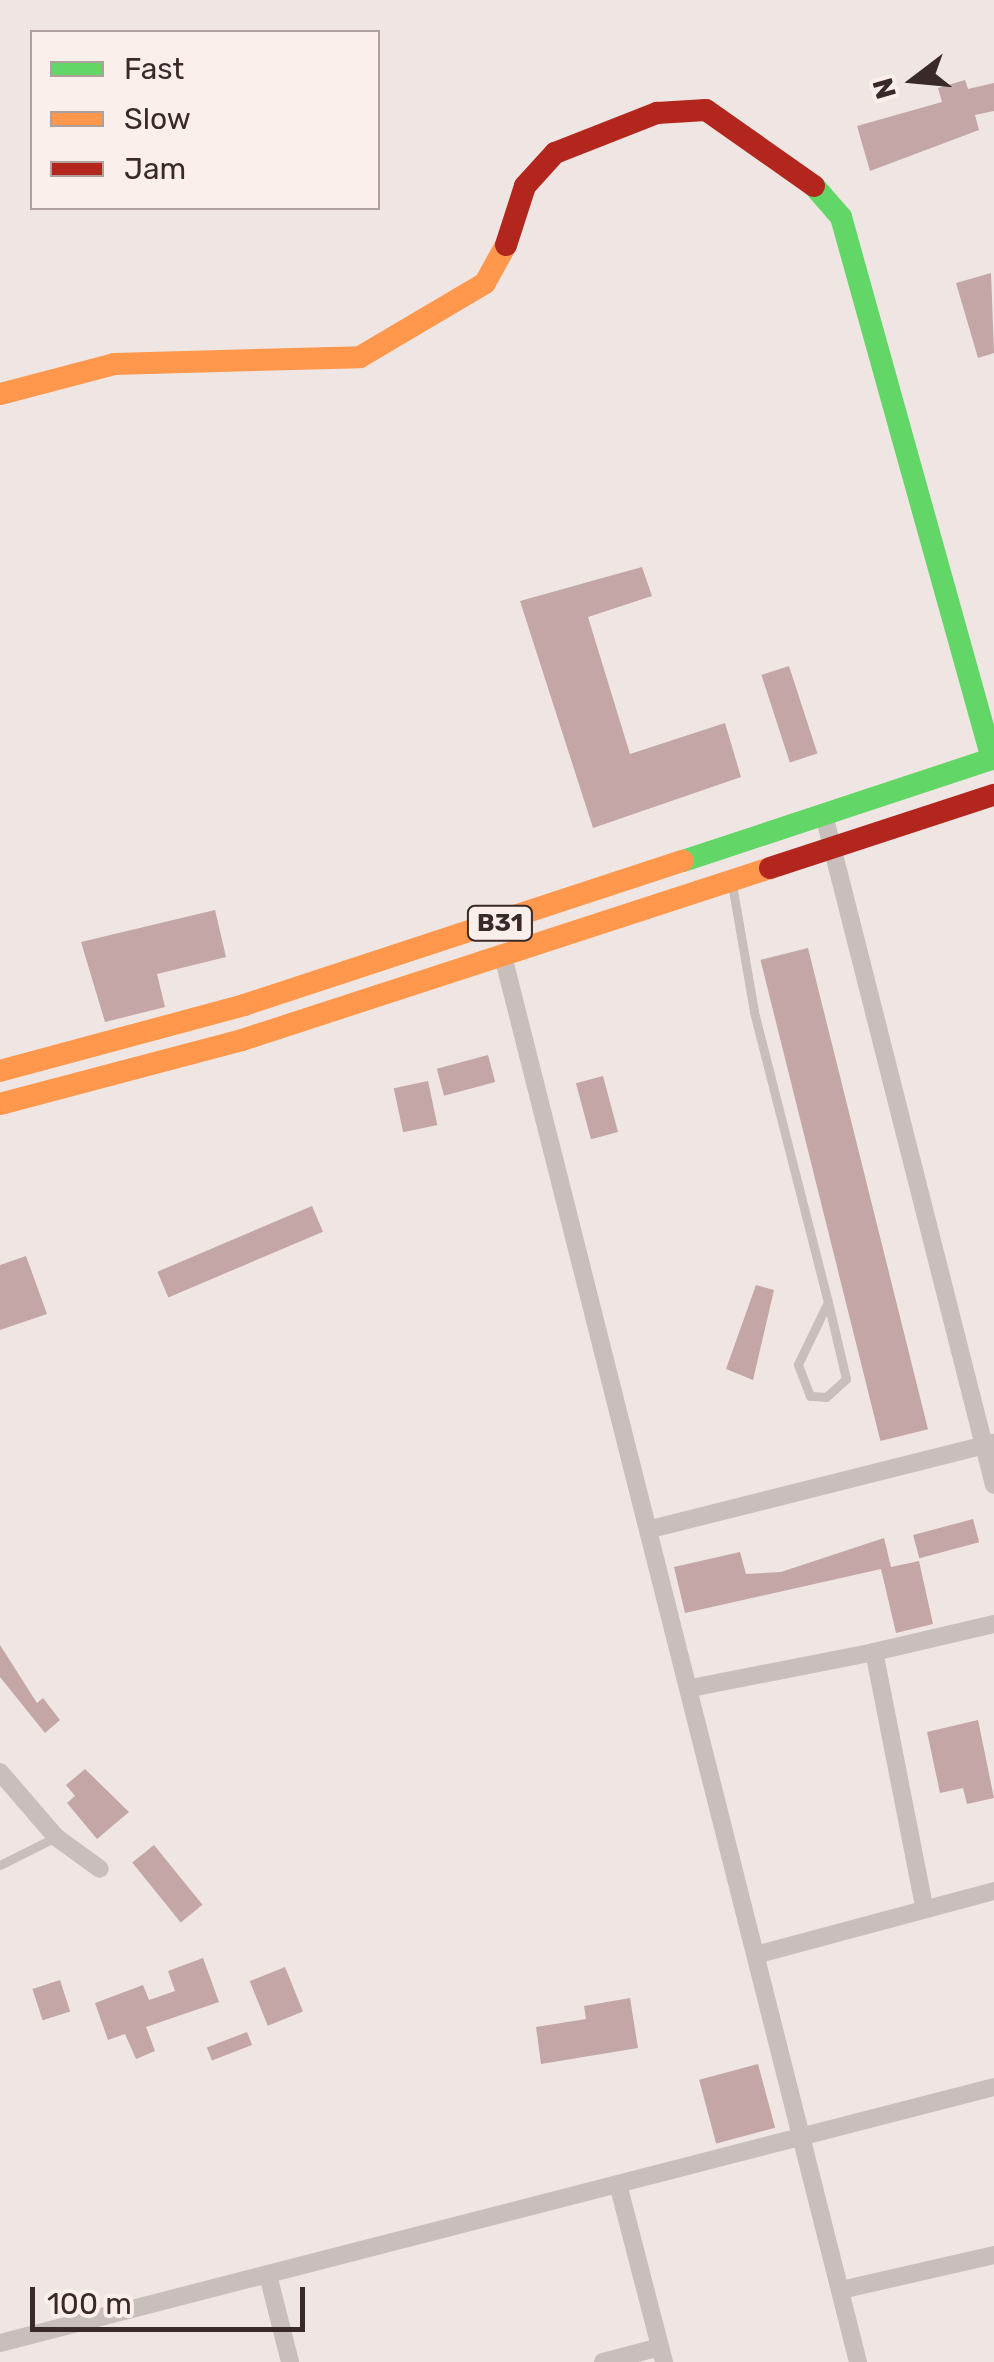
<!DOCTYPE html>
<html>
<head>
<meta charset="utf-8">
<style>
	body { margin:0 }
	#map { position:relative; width:994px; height:2362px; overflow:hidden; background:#efe6e3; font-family:Rubik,sans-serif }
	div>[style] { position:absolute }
	.building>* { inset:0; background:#c3a6a5; transform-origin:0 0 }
	.lane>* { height:9px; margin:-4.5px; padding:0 4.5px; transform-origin:4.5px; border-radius:4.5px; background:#c8bebc }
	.street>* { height:18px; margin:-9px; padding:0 9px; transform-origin:9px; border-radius:9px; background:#c8bebc }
	.fast>* { height:22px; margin:-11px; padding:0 11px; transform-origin:11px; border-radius:11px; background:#63d668 }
	.slow>* { height:22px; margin:-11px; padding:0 11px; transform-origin:11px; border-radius:11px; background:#ff974d }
	.jam>* { height:22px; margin:-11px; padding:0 11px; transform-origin:11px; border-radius:11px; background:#b3261e }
	span { translate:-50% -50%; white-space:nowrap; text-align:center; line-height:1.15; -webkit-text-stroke:10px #fbefeb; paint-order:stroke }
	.shield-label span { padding:2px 8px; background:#fbefeb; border:2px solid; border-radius:8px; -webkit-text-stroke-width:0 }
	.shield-label { font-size:25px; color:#3a2929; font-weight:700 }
	.legend { position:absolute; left:30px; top:30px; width:350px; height:180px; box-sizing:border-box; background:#fbefeb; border:2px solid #aea09d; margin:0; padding:12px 18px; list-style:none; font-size:30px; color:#3a2929 }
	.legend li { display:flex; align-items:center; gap:20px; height:50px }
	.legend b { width:50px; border:2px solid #aea09d }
	.north { position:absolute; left:864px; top:30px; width:100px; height:100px; -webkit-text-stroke:8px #fbefeb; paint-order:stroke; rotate:254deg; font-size:28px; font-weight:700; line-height:40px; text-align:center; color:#3a2929 }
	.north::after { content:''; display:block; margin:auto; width:35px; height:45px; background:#3a2929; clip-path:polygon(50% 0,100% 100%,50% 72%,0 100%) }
	.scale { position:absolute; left:30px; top:2287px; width:275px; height:45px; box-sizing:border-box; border:5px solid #3a2929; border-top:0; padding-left:12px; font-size:30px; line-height:35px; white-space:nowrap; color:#3a2929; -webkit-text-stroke:8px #fbefeb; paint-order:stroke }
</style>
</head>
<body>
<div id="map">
	<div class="building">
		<i style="clip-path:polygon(965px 80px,968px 89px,994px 83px,994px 111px,975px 115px,979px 130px,870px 171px,857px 126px,942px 102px,938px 88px)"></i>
		<i style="clip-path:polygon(991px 273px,994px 353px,978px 358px,956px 283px)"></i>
		<i style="clip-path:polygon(642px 567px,652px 596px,588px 617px,630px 754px,725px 723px,741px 777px,593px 828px,520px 601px)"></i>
		<i style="left:789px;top:666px;width:92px;height:29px;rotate:72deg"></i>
		<i style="clip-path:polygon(215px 910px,226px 957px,157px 974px,165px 1007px,105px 1022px,81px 942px)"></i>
		<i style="left:808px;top:948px;width:496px;height:49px;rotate:76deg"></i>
		<i style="left:488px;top:1055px;width:28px;height:53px;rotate:75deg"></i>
		<i style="left:603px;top:1076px;width:58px;height:28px;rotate:75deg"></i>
		<i style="left:428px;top:1081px;width:45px;height:35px;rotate:78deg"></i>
		<i style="left:312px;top:1206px;width:28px;height:168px;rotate:67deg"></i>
		<i style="clip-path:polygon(26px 1256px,47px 1314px,0 1330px,0 1265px)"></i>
		<i style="clip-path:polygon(756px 1285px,774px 1290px,753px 1380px,726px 1369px)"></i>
		<i style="left:973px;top:1519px;width:24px;height:62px;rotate:75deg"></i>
		<i style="clip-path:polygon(884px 1538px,891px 1567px,919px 1561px,933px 1624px,896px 1633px,881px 1569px,685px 1613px,674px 1567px,740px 1552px,746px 1574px,781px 1572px)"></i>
		<i style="clip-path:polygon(0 1645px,37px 1703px,43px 1698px,60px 1720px,45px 1733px,0 1677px)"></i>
		<i style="clip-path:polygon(978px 1720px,994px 1798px,967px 1804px,963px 1788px,940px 1793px,927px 1732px)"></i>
		<i style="clip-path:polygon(85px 1769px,129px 1812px,97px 1839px,67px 1803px,75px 1796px,66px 1785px)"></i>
		<i style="left:154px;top:1845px;width:77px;height:28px;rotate:51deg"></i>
		<i style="clip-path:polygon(203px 1958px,219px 2002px,146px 2027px,155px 2051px,136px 2059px,125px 2034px,108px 2040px,95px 2003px,143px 1985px,149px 2000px,175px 1991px,168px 1971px)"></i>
		<i style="left:285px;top:1967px;width:48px;height:38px;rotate:68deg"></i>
		<i style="left:60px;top:1980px;width:33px;height:29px;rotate:72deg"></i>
		<i style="clip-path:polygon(630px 1998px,638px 2048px,541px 2064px,536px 2027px,586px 2019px,584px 2006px)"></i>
		<i style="left:247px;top:2032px;width:14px;height:43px;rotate:69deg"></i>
		<i style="left:758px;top:2064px;width:66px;height:61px;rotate:75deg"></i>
	</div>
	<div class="lane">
		<i style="left:732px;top:884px;width:130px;rotate:80.2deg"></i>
		<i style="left:754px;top:1012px;width:299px;rotate:75.7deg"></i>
		<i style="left:828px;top:1302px;width:79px;rotate:76.8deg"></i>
		<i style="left:846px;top:1379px;width:27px;rotate:138deg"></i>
		<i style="left:826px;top:1397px;width:16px;rotate:-176deg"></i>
		<i style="left:810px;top:1396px;width:34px;rotate:-111deg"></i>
		<i style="left:798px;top:1364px;width:69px;rotate:-64.2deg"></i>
		<i style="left:0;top:1865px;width:63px;rotate:-26.6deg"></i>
	</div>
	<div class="street">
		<i style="left:824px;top:815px;width:691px;rotate:75.76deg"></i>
		<i style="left:503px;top:956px;width:1450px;rotate:75.83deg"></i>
		<i style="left:651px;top:1529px;width:354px;rotate:-14.1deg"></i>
		<i style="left:691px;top:1688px;width:187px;rotate:-11.1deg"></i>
		<i style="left:0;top:1772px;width:86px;rotate:49.3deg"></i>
		<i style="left:56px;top:1837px;width:54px;rotate:36deg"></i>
		<i style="left:924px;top:1906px;width:259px;rotate:-101.1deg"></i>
		<i style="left:874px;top:1652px;width:123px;rotate:-13.1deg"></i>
		<i style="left:759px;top:1954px;width:243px;rotate:-15deg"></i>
		<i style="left:618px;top:2184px;width:184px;rotate:75.5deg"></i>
		<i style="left:268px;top:2275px;width:90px;rotate:75.8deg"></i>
		<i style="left:841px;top:2290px;width:157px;rotate:-12.9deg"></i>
		<i style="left:0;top:2343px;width:1026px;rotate:-14.44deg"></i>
		<i style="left:603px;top:2362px;width:59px;rotate:-14.7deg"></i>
	</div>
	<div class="fast">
		<i style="left:814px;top:186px;width:41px;rotate:48.9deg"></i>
		<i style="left:841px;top:217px;width:563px;rotate:74.43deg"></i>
		<i style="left:683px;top:861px;width:328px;rotate:-18.3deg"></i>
	</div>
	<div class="slow">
		<i style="left:0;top:394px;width:118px;rotate:-14.7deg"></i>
		<i style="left:114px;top:364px;width:246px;rotate:-1.6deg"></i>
		<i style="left:360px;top:357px;width:145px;rotate:-30.6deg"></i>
		<i style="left:485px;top:283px;width:43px;rotate:-61.1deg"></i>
		<i style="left:0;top:1071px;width:253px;rotate:-15.1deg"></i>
		<i style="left:244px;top:1005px;width:462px;rotate:-18.2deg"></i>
		<i style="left:0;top:1104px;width:250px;rotate:-14.8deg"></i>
		<i style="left:242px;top:1040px;width:555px;rotate:-18.04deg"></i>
	</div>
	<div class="jam">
		<i style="left:506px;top:245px;width:62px;rotate:-72.1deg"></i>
		<i style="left:525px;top:186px;width:45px;rotate:-47.7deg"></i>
		<i style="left:555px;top:153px;width:110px;rotate:-21.4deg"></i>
		<i style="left:657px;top:113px;width:49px;rotate:-3.5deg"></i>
		<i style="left:706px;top:110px;width:132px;rotate:35.1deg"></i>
		<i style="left:770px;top:868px;width:236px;rotate:-18.1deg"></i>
	</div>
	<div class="shield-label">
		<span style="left:500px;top:923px">B31</span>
	</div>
	<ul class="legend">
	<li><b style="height:12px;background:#63d668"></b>Fast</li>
	<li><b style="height:12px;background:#ff974d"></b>Slow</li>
	<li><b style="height:12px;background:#b3261e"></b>Jam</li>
	</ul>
	<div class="north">N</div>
	<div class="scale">100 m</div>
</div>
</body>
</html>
